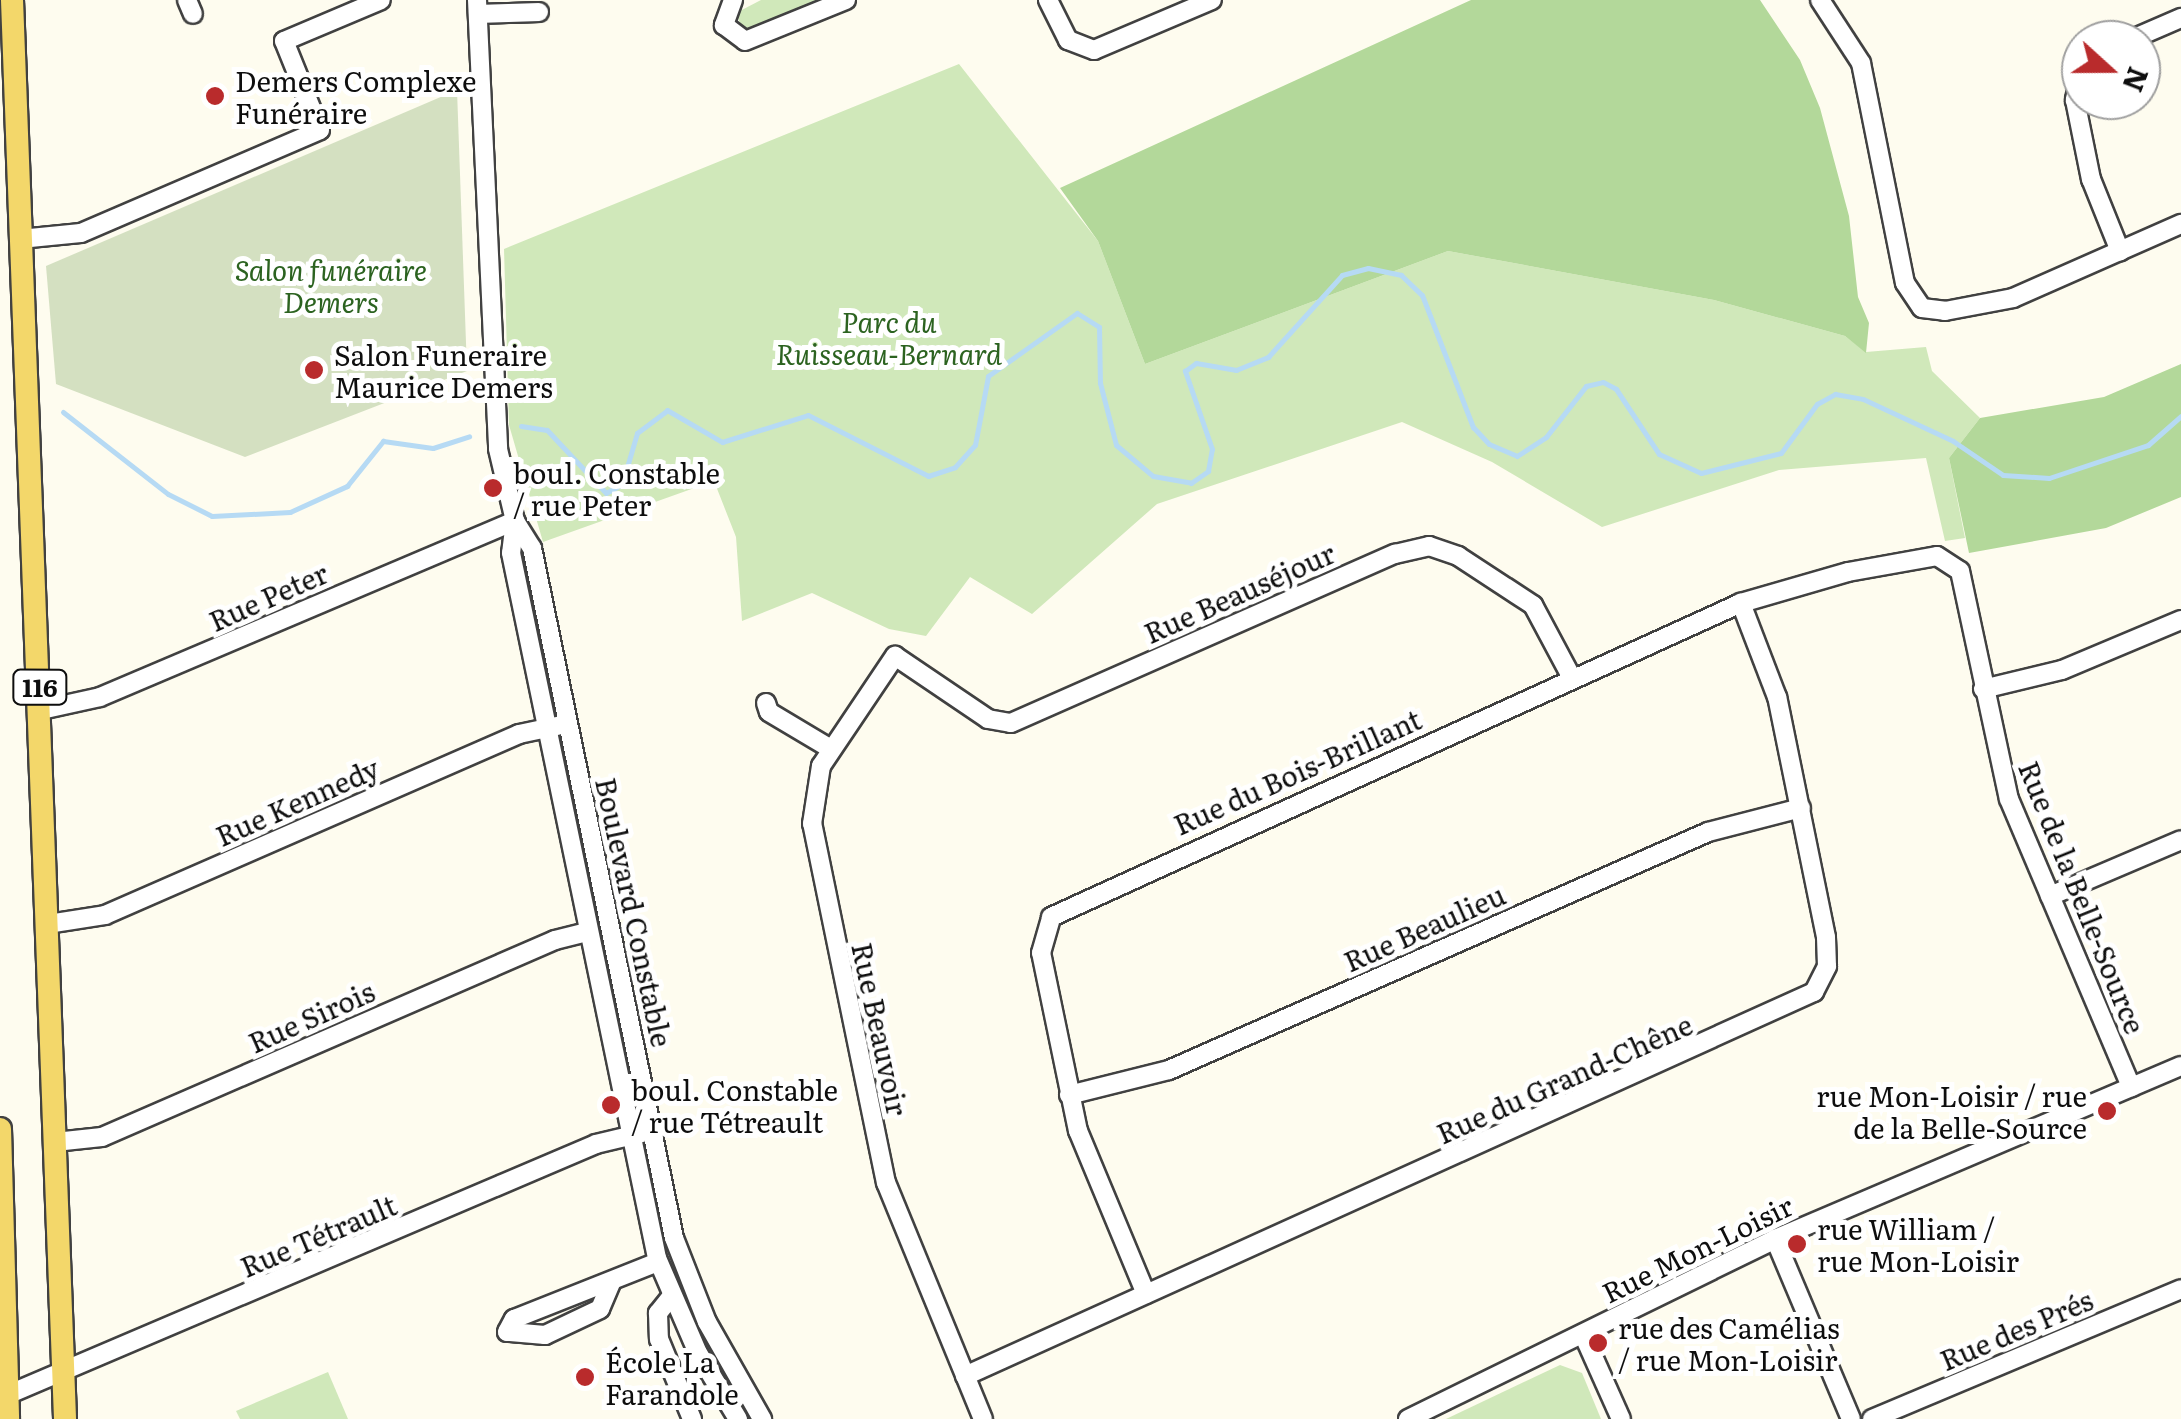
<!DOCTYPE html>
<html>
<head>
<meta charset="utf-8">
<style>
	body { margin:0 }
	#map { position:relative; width:2181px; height:1419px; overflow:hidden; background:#fefcef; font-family:Literata,serif }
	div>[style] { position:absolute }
	.green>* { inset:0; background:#d0e8ba }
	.forest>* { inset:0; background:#b3d89a }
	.cemetery>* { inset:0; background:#d4e0c1 }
	.stream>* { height:5px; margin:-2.5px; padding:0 2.5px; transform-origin:2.5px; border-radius:2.5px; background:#b6daf4 }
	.roads { filter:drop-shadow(2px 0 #414141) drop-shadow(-2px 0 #414141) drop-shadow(0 2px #414141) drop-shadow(0 -2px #414141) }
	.minor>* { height:18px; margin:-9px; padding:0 9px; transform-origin:9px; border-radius:9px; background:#fff }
	.major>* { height:22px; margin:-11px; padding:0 11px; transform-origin:11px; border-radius:11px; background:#f3d76a }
	.dots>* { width:28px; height:28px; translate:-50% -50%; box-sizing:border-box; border:5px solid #fff; border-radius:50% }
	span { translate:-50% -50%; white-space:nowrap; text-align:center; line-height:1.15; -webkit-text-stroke:10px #fff; paint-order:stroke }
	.shield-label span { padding:2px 8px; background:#fff; border:2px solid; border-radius:8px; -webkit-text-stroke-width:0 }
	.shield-label { font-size:25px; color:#0e0e0e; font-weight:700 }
	.poi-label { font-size:28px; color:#0e0e0e }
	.left { translate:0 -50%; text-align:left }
	.right { translate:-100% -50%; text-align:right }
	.park-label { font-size:28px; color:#2c6320; font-style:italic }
	.street-label { font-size:28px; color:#0e0e0e }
	.north { position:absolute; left:2061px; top:20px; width:100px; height:100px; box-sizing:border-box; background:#fff; border:2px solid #9f9f9f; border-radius:50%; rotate:111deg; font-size:28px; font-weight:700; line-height:40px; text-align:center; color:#0e0e0e }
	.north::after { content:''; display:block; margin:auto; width:35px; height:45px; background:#b92b2c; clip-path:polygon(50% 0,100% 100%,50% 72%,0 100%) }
</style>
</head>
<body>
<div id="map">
	<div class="green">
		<i style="clip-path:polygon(761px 0,820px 0,743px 31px,736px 13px)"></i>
		<i style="clip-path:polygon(959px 64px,1098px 241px,1145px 364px,1448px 251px,1714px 300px,1845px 336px,1866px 352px,1926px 347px,1932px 371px,1980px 418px,1949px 458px,1965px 538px,1945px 541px,1926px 458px,1779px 470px,1602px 527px,1492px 462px,1402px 422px,1157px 504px,1032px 614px,970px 577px,926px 636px,889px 629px,812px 593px,742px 621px,736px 537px,714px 481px,543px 542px,509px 425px,504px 249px)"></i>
		<i style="clip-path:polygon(1560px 1365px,1582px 1373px,1601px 1419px,1446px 1419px)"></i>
		<i style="clip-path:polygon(328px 1372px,348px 1419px,240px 1419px,236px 1411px)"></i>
	</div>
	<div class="forest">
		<i style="clip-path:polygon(1471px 0,1760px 0,1800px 60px,1820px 108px,1849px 216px,1858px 297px,1869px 323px,1866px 353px,1845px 336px,1714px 300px,1448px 251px,1145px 364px,1098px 241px,1060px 188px)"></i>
		<i style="clip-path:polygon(2181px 364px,2181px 497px,2106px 528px,1969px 553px,1949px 458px,1980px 418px,2104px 397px)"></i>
	</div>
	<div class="cemetery">
		<i style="clip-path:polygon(457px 90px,467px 371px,245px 457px,56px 384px,46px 266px)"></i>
	</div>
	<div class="stream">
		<i style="left:63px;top:412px;width:133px;rotate:38deg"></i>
		<i style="left:168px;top:494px;width:49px;rotate:26.6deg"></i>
		<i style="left:212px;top:516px;width:78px;rotate:-2.9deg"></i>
		<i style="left:290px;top:512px;width:63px;rotate:-24.5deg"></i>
		<i style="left:347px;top:486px;width:58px;rotate:-51.3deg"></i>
		<i style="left:383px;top:441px;width:50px;rotate:8deg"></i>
		<i style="left:433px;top:448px;width:38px;rotate:-18deg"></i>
		<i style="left:521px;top:426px;width:26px;rotate:9deg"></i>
		<i style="left:547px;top:430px;width:86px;rotate:46.9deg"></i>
		<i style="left:606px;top:493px;width:18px;rotate:-29deg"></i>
		<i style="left:622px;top:484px;width:53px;rotate:-73.6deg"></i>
		<i style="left:637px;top:433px;width:38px;rotate:-37deg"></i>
		<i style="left:667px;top:410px;width:64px;rotate:30.2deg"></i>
		<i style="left:722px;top:442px;width:90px;rotate:-17.4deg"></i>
		<i style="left:808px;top:415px;width:135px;rotate:26.9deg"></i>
		<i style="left:928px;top:476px;width:28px;rotate:-18deg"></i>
		<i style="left:955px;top:467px;width:30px;rotate:-48deg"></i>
		<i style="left:975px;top:445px;width:70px;rotate:-79.3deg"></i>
		<i style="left:988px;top:376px;width:109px;rotate:-35.3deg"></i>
		<i style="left:1077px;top:313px;width:26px;rotate:32deg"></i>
		<i style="left:1099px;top:327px;width:56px;rotate:89deg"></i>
		<i style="left:1100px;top:383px;width:64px;rotate:75.5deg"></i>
		<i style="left:1116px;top:445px;width:48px;rotate:40deg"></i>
		<i style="left:1153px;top:476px;width:39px;rotate:10deg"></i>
		<i style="left:1191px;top:483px;width:21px;rotate:-35deg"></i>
		<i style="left:1208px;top:471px;width:22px;rotate:-80deg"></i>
		<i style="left:1212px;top:449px;width:83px;rotate:-109.1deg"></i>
		<i style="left:1185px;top:371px;width:14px;rotate:-36deg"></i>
		<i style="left:1196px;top:363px;width:41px;rotate:9.9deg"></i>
		<i style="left:1236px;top:370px;width:35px;rotate:-22deg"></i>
		<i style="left:1268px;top:357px;width:110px;rotate:-47.9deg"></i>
		<i style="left:1342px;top:275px;width:27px;rotate:-15deg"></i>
		<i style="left:1368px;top:268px;width:34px;rotate:12deg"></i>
		<i style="left:1401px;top:275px;width:29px;rotate:44deg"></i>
		<i style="left:1422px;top:295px;width:142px;rotate:68.9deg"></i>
		<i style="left:1473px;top:427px;width:23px;rotate:47deg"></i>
		<i style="left:1489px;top:444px;width:30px;rotate:23deg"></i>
		<i style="left:1517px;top:456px;width:35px;rotate:-33deg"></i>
		<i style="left:1546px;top:437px;width:65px;rotate:-51.9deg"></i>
		<i style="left:1586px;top:386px;width:17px;rotate:-13deg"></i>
		<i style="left:1603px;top:382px;width:15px;rotate:28deg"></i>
		<i style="left:1616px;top:389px;width:78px;rotate:56.5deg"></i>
		<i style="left:1659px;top:454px;width:46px;rotate:24.3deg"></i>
		<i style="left:1701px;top:473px;width:82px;rotate:-14deg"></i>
		<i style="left:1781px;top:453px;width:61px;rotate:-53.7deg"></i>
		<i style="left:1817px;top:404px;width:21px;rotate:-29deg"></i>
		<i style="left:1835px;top:394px;width:28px;rotate:10deg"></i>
		<i style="left:1863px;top:399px;width:99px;rotate:25deg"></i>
		<i style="left:1953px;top:441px;width:60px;rotate:34.2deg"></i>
		<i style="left:2003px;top:475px;width:46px;rotate:3.7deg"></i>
		<i style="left:2049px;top:478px;width:104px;rotate:-18.4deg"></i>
		<i style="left:2148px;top:445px;width:44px;rotate:-41.3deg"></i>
	</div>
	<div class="roads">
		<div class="minor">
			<i style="left:187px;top:0;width:15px;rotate:67deg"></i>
			<i style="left:477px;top:0;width:449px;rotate:87.3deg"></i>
			<i style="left:498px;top:449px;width:74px;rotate:76.7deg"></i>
			<i style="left:515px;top:521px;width:32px;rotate:58deg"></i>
			<i style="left:532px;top:548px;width:704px;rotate:78.37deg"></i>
			<i style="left:674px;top:1238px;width:90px;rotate:68.6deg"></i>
			<i style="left:707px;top:1322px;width:112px;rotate:60.4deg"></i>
			<i style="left:733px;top:0;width:27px;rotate:110deg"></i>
			<i style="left:724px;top:25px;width:26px;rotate:37deg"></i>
			<i style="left:745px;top:41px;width:109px;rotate:-22.1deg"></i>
			<i style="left:1048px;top:0;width:45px;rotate:63.4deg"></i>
			<i style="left:1068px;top:40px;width:28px;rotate:21deg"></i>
			<i style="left:1094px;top:50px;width:128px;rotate:-23deg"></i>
			<i style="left:1820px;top:0;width:75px;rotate:56.9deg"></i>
			<i style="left:1861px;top:63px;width:224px;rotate:78.7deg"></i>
			<i style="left:1905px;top:283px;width:30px;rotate:56deg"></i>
			<i style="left:1922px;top:308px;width:23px;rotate:7deg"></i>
			<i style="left:1945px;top:311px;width:69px;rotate:-10.8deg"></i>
			<i style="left:2013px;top:298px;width:184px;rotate:-23.8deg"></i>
			<i style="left:478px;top:14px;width:61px;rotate:-1.9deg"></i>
			<i style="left:2130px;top:40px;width:56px;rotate:-23.3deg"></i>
			<i style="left:2081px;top:73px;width:28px;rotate:103deg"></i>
			<i style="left:2075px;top:100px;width:81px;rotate:78.6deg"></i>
			<i style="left:2091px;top:179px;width:78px;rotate:68.1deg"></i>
			<i style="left:20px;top:239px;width:61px;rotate:-5.6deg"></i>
			<i style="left:81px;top:233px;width:260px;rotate:-23.3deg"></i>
			<i style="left:320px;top:130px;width:96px;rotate:-112deg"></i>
			<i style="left:284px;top:41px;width:105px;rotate:-22.9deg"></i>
			<i style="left:515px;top:521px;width:32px;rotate:97deg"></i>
			<i style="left:511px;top:553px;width:720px;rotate:78.3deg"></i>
			<i style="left:657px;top:1258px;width:103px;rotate:66.7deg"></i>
			<i style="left:698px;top:1353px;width:77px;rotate:58.8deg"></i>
			<i style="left:1983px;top:689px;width:81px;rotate:-13.5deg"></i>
			<i style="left:2062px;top:670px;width:129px;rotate:-22.8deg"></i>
			<i style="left:766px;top:703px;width:9px;rotate:72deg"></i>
			<i style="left:769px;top:712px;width:72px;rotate:30.8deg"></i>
			<i style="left:41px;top:710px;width:60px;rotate:-12.4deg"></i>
			<i style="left:100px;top:697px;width:451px;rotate:-23deg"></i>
			<i style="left:2050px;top:896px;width:142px;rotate:-23.1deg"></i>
			<i style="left:48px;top:924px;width:58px;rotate:-9deg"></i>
			<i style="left:105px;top:915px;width:452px;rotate:-23.6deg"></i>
			<i style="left:519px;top:734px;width:40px;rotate:-12deg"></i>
			<i style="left:1069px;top:1095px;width:103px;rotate:-14deg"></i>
			<i style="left:1169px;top:1070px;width:589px;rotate:-23.82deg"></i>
			<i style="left:1708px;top:832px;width:96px;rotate:-14.5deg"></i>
			<i style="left:55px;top:1142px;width:47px;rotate:-6.1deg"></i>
			<i style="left:102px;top:1137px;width:494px;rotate:-23.5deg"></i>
			<i style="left:555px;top:940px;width:34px;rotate:-14deg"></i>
			<i style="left:1775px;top:1239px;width:195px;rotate:67.1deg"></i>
			<i style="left:611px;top:1283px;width:28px;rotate:113deg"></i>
			<i style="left:600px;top:1309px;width:61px;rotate:154.7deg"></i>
			<i style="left:545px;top:1335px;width:38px;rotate:-175deg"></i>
			<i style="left:507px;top:1332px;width:15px;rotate:-62deg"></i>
			<i style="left:514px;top:1319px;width:155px;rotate:-21.6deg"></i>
			<i style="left:1146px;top:1294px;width:177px;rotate:-112.6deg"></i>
			<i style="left:1078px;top:1131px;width:182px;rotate:-101.7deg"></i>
			<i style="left:1041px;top:953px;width:37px;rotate:-74deg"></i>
			<i style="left:1051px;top:917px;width:758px;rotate:-24.47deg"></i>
			<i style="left:1741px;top:603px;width:111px;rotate:-16.2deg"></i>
			<i style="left:1848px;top:572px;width:90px;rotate:-10.2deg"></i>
			<i style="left:1937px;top:556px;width:27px;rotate:33deg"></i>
			<i style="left:1960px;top:571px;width:233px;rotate:77.9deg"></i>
			<i style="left:2009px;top:799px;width:313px;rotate:67deg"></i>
			<i style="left:671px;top:1297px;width:21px;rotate:129deg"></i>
			<i style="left:658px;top:1313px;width:26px;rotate:88deg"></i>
			<i style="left:659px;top:1339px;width:87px;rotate:67.6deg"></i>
			<i style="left:1583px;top:1334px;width:93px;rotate:65.9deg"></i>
			<i style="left:965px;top:1376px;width:932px;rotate:-24.34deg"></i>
			<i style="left:1814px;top:992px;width:29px;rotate:-63deg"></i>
			<i style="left:1827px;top:966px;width:29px;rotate:-92deg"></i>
			<i style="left:1826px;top:937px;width:245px;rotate:-101.5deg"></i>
			<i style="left:1777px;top:697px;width:101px;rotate:-111deg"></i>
			<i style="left:0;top:1398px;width:648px;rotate:-23.08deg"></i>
			<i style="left:596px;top:1144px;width:47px;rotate:-13.4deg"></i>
			<i style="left:983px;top:1419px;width:255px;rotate:-112.3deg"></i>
			<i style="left:886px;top:1183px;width:367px;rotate:-101.6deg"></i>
			<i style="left:812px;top:824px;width:59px;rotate:-81.2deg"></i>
			<i style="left:821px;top:766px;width:133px;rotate:-56.1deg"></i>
			<i style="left:895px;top:656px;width:112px;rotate:34.1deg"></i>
			<i style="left:988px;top:719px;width:23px;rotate:10deg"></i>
			<i style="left:1011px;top:723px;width:420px;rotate:-23.8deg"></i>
			<i style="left:1395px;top:554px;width:35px;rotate:-13deg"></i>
			<i style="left:1429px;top:546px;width:31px;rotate:19deg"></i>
			<i style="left:1458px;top:556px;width:90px;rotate:33.2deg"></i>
			<i style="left:1533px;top:605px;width:83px;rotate:61.9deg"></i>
			<i style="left:1408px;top:1419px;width:409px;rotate:-26.1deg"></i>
			<i style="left:1775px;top:1239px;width:441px;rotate:-23.1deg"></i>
			<i style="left:1872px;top:1419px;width:335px;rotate:-22.8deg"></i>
		</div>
		<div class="major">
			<i style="left:12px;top:0;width:1420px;rotate:87.86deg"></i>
			<i style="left:0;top:1129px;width:290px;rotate:88.4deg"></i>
		</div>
	</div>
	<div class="dots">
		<i style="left:215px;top:96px;background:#b92b2c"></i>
		<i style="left:314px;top:370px;background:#b92b2c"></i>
		<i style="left:493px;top:488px;background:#b92b2c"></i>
		<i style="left:611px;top:1105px;background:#b92b2c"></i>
		<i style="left:2107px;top:1111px;background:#b92b2c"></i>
		<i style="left:1797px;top:1244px;background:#b92b2c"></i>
		<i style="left:1598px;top:1343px;background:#b92b2c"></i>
		<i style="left:585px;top:1377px;background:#b92b2c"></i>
	</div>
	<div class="shield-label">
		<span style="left:40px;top:687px">116</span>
	</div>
	<div class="poi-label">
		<span class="left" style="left:235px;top:96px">Demers Complexe<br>Funéraire</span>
		<span class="left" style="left:334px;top:370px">Salon Funeraire<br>Maurice Demers</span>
		<span class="left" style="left:513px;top:488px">boul. Constable<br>/ rue Peter</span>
		<span class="left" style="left:631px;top:1105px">boul. Constable<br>/ rue Tétreault</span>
		<span class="right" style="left:2087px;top:1111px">rue Mon-Loisir / rue<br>de la Belle-Source</span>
		<span class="left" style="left:1817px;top:1244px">rue William /<br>rue Mon-Loisir</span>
		<span class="left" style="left:1618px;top:1343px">rue des Camélias<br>/ rue Mon-Loisir</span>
		<span class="left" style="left:605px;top:1377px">École La<br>Farandole</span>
	</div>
	<div class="park-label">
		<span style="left:331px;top:285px">Salon funéraire<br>Demers</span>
		<span style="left:889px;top:337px">Parc du<br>Ruisseau-Bernard</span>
	</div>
	<div class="street-label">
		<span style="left:1239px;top:592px;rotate:-24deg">Rue Beauséjour</span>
		<span style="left:268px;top:596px;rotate:-24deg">Rue Peter</span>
		<span style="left:1297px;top:771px;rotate:-24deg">Rue du Bois-Brillant</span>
		<span style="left:297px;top:801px;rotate:-24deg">Rue Kennedy</span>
		<span style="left:2083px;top:897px;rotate:68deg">Rue de la Belle-Source</span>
		<span style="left:635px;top:912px;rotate:78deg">Boulevard Constable</span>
		<span style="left:1424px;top:927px;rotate:-24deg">Rue Beaulieu</span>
		<span style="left:311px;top:1016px;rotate:-24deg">Rue Sirois</span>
		<span style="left:881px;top:1029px;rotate:78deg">Rue Beauvoir</span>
		<span style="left:1564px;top:1078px;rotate:-24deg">Rue du Grand-Chêne</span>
		<span style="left:318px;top:1235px;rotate:-23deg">Rue Tétrault</span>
		<span style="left:1697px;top:1248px;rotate:-26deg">Rue Mon-Loisir</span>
		<span style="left:2016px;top:1329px;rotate:-23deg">Rue des Prés</span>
	</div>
	<div class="north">N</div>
</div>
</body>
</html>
